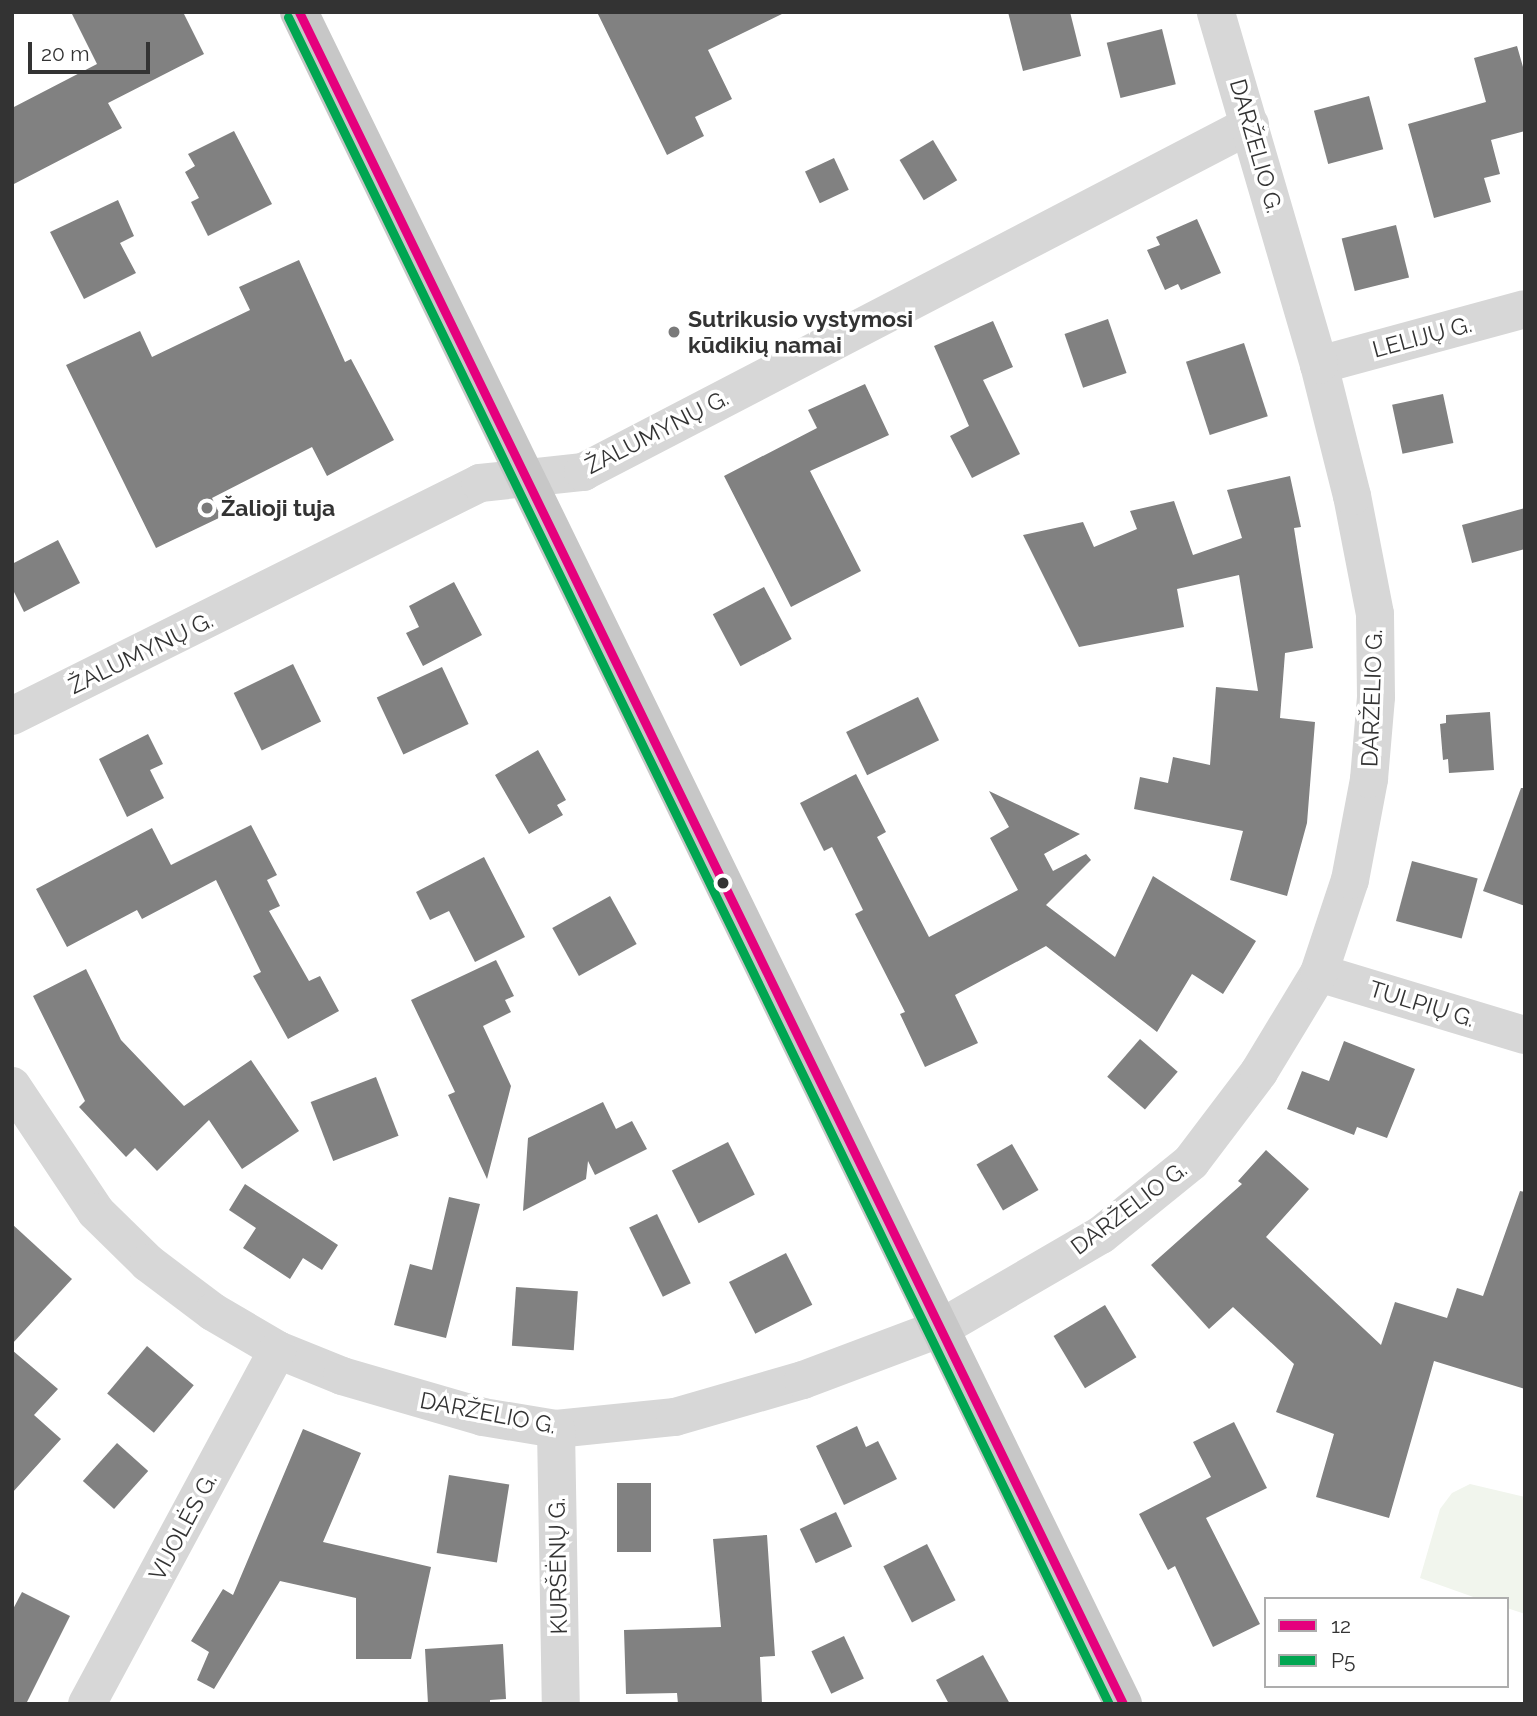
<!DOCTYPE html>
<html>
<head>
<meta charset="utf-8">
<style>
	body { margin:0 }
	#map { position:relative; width:1537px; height:1716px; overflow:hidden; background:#fff; font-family:Raleway,sans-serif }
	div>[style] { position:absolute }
	.green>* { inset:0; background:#f1f5ed }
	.building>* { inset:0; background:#818181; transform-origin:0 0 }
	.minor>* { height:38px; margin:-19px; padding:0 19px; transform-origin:19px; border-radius:19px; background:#d7d7d7 }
	.trunk>* { height:38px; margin:-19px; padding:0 19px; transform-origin:19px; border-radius:19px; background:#c7c7c7 }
	.bus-1>* { height:9px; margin:-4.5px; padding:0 4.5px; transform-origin:4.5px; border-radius:4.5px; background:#e5007d }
	.bus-2>* { height:9px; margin:-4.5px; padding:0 4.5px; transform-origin:4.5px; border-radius:4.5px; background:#00a651 }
	.dots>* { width:19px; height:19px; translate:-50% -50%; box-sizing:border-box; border:4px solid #fff; border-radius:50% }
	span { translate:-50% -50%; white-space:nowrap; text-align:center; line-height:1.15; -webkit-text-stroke:7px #fff; paint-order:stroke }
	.street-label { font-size:23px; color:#333 }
	.poi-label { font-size:23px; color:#333; font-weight:700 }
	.left { translate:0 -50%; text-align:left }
	.frame { position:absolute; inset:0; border:14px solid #333; pointer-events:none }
	.legend { position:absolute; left:1264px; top:1597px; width:245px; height:91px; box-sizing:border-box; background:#fff; border:2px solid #adadad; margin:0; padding:9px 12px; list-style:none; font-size:21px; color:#333 }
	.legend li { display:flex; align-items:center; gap:14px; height:35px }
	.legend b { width:35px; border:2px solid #adadad }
	.scale { position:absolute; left:28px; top:42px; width:122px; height:32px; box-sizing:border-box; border:4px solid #333; border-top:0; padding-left:9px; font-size:21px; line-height:24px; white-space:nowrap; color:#333; -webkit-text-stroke:5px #fff; paint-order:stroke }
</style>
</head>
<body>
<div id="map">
	<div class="green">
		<i style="clip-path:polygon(1470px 1484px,1525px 1497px,1525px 1614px,1507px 1608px,1507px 1599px,1479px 1599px,1420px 1578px,1440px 1509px,1452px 1493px)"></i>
	</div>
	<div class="building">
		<i style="clip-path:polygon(71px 12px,183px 12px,204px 54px,108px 103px,122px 128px,12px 185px,12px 108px,97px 64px)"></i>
		<i style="clip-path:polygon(597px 12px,786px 12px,708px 50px,732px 99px,695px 117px,704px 136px,667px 155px)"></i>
		<i style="clip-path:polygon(1008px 12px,1070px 12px,1081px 56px,1023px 71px)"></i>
		<i style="left:1162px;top:29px;width:57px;height:57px;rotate:76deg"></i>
		<i style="clip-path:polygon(1517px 46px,1525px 74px,1525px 131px,1491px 140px,1500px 174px,1484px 178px,1491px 202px,1434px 218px,1408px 124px,1486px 102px,1474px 58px)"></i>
		<i style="left:1369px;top:96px;width:55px;height:57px;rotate:75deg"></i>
		<i style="clip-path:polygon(234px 131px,272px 204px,208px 236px,191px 202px,199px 198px,185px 172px,195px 166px,188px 154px)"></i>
		<i style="left:933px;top:140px;width:47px;height:39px;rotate:59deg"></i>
		<i style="left:834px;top:158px;width:35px;height:32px;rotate:65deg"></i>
		<i style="clip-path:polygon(118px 200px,134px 236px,120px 243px,136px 273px,84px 299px,50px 232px)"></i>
		<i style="clip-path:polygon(1197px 219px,1221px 273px,1181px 290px,1178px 284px,1165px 290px,1147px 250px,1160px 245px,1156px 237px)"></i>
		<i style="left:1396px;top:225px;width:54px;height:56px;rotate:76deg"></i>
		<i style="clip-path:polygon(299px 260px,345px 362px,351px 359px,394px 440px,327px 476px,312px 447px,212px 498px,221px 517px,156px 548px,66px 365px,140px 331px,152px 357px,250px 310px,239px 287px)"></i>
		<i style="left:1108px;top:319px;width:57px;height:46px;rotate:71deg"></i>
		<i style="clip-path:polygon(993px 321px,1013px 367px,983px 380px,1020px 454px,972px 478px,950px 436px,969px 426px,934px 346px)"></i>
		<i style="left:1244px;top:343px;width:77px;height:61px;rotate:72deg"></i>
		<i style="clip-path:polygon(865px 384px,889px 435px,810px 471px,861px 571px,791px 607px,724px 476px,817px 428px,808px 410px)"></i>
		<i style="left:1443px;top:394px;width:50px;height:52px;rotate:78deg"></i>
		<i style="clip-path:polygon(1290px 476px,1301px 527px,1294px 528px,1313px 648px,1285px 653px,1280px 718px,1315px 722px,1307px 823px,1287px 896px,1230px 880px,1243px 831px,1134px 809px,1140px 777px,1168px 783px,1173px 757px,1210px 765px,1216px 687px,1258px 691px,1239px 575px,1177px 589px,1184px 627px,1079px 647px,1023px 535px,1083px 522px,1094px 547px,1137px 529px,1130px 511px,1174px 501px,1193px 555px,1242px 538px,1227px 490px)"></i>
		<i style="clip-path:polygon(1525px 508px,1525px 549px,1472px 563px,1462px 525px)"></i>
		<i style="clip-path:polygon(58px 540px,80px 583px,24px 612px,12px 588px,12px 564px)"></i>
		<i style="clip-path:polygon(454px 582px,482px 635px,423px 666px,406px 633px,419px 627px,409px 606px)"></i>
		<i style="left:764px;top:587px;width:59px;height:58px;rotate:62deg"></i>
		<i style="left:293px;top:664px;width:64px;height:66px;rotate:64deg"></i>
		<i style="left:442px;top:667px;width:63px;height:72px;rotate:65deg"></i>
		<i style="left:918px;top:697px;width:48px;height:80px;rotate:64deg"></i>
		<i style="clip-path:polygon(1490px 712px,1494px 770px,1449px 773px,1448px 759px,1443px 760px,1440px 724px,1446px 723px,1446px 715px)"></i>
		<i style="clip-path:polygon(148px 734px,163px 764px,150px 770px,164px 798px,127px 817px,99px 759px)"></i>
		<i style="clip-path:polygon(538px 750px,566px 800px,557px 805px,563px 815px,529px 834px,495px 775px)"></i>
		<i style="clip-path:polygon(856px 774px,886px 832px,877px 837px,929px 937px,1018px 890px,990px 838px,1009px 827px,989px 791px,1080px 834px,1044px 854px,1053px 871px,1086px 854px,1091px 860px,1046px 905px,1115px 957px,1153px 876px,1256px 941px,1223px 994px,1192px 974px,1157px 1032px,1046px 946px,955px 995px,978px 1043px,925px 1067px,900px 1014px,905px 1012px,855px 914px,863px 910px,832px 847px,824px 851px,800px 803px)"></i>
		<i style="clip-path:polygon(1521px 788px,1525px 788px,1525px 906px,1483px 891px)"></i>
		<i style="clip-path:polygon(251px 825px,277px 875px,267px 880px,280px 906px,269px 911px,309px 981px,320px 976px,339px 1011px,288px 1039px,253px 976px,261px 972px,216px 880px,142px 919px,137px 910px,67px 947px,36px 889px,152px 828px,171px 865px)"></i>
		<i style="clip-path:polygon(484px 857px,525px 937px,475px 962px,449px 911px,430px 920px,416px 892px)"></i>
		<i style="left:1412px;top:861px;width:68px;height:62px;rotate:15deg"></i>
		<i style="left:610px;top:896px;width:55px;height:66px;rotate:61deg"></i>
		<i style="clip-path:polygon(496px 960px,514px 996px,505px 1000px,511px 1012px,483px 1026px,511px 1086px,487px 1179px,448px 1095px,455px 1092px,411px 1000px)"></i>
		<i style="clip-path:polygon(86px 969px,121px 1040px,184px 1106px,251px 1060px,299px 1131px,242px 1169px,209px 1120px,157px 1171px,135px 1148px,126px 1157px,79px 1107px,85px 1101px,33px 996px)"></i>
		<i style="left:1140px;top:1039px;width:50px;height:50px;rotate:41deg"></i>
		<i style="clip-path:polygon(1344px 1041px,1415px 1069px,1387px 1138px,1357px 1127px,1354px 1135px,1287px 1109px,1302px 1071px,1329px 1081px)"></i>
		<i style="left:376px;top:1077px;width:63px;height:70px;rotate:69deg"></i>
		<i style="clip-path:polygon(603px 1102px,616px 1129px,632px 1121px,647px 1149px,595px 1175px,588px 1161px,586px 1179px,523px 1211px,528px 1138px)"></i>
		<i style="left:728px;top:1142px;width:59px;height:63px;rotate:63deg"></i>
		<i style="left:1012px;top:1144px;width:53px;height:41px;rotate:60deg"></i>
		<i style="clip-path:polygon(1266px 1150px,1309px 1189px,1266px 1237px,1381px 1345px,1395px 1302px,1447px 1318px,1457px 1288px,1483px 1296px,1520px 1191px,1525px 1192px,1525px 1389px,1434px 1361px,1389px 1518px,1316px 1497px,1334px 1434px,1276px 1412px,1294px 1364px,1233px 1307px,1209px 1329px,1151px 1265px,1242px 1184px,1238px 1181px)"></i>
		<i style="clip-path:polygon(245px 1184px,338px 1245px,322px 1270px,303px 1258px,290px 1279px,243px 1248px,256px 1228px,229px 1210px)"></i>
		<i style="clip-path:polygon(449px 1197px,480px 1204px,446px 1338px,394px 1325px,410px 1264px,432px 1270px)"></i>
		<i style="left:657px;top:1214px;width:77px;height:31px;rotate:64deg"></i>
		<i style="clip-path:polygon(12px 1224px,72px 1279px,12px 1344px)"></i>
		<i style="left:786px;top:1253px;width:58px;height:64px;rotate:63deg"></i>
		<i style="left:516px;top:1287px;width:62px;height:59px;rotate:4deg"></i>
		<i style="left:1105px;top:1305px;width:61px;height:60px;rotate:59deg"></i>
		<i style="left:147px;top:1346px;width:61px;height:62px;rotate:40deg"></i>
		<i style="clip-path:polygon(12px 1350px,58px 1389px,34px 1415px,61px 1439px,12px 1493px)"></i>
		<i style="clip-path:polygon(1234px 1422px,1267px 1488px,1206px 1518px,1260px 1624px,1213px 1647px,1175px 1566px,1168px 1570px,1139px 1514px,1211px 1477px,1193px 1442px)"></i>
		<i style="clip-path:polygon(857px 1426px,866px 1447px,878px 1441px,897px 1479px,844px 1505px,816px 1446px)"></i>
		<i style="clip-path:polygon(303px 1429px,361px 1453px,323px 1542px,431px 1567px,411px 1659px,356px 1659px,356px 1598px,280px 1581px,214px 1689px,197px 1680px,209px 1652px,191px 1641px,223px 1589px,233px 1595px)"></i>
		<i style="left:117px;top:1443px;width:42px;height:51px;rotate:42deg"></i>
		<i style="left:449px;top:1475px;width:61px;height:79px;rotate:9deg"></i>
		<i style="left:617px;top:1483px;width:34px;height:69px"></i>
		<i style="left:836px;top:1512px;width:38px;height:40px;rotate:65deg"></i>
		<i style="clip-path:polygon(767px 1535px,775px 1656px,760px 1657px,762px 1704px,678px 1704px,677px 1693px,626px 1694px,624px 1630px,721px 1627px,713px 1539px)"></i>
		<i style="left:927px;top:1544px;width:63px;height:49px;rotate:63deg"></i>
		<i style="clip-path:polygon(22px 1592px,70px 1616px,26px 1704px,12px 1704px,12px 1611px)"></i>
		<i style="left:844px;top:1636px;width:47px;height:36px;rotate:65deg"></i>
		<i style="clip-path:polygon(503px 1644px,506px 1699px,490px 1700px,490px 1704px,428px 1704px,425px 1649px)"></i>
		<i style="clip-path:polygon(983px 1655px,1010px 1704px,949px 1704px,936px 1680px)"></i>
	</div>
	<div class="minor">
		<i style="left:1319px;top:365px;width:213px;rotate:-15.2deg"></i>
		<i style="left:12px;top:716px;width:523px;rotate:-26.47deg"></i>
		<i style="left:480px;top:483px;width:104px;rotate:-6.1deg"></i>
		<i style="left:583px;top:472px;width:752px;rotate:-27.49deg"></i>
		<i style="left:1319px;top:973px;width:215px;rotate:16.8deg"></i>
		<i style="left:12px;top:1086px;width:151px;rotate:56.3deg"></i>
		<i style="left:96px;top:1212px;width:73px;rotate:44.4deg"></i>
		<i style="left:148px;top:1263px;width:81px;rotate:37deg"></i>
		<i style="left:213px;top:1312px;width:75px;rotate:30.3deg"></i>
		<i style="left:278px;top:1350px;width:69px;rotate:22.1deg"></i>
		<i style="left:342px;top:1376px;width:147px;rotate:16.2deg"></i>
		<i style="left:483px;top:1417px;width:74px;rotate:9.3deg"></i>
		<i style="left:556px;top:1429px;width:120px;rotate:-5.8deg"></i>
		<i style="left:675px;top:1417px;width:133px;rotate:-16.1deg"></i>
		<i style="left:803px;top:1380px;width:147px;rotate:-20.6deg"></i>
		<i style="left:941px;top:1328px;width:185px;rotate:-30.2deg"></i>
		<i style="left:1101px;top:1235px;width:116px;rotate:-39deg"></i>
		<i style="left:1191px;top:1162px;width:113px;rotate:-52.9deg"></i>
		<i style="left:1259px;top:1072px;width:116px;rotate:-58.8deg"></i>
		<i style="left:1319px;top:973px;width:98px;rotate:-71.6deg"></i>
		<i style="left:1350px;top:880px;width:103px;rotate:-79.3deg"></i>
		<i style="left:1369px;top:779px;width:82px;rotate:-85.1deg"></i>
		<i style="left:1376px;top:697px;width:83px;rotate:-90.7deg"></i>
		<i style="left:1375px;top:614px;width:120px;rotate:-101deg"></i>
		<i style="left:1352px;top:496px;width:135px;rotate:-104.1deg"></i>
		<i style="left:1319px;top:365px;width:368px;rotate:-106.3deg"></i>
		<i style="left:556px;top:1429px;width:275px;rotate:89deg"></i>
		<i style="left:87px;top:1704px;width:402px;rotate:-61.7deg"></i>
	</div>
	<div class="trunk">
		<i style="left:299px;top:12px;width:1882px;rotate:64.03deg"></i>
	</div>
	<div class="bus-1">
		<i style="left:299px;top:12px;width:1882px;rotate:64.03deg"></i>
	</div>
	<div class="bus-2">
		<i style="left:288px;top:17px;width:1876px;rotate:64.05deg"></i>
	</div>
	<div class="dots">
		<i style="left:674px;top:332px;background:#7a7a7a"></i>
		<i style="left:207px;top:508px;background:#7a7a7a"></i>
		<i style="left:723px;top:883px;background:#333"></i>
	</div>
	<div class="street-label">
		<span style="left:1256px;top:146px;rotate:74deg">DARŽELIO G.</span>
		<span style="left:1422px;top:337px;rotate:-15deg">LELIJŲ G.</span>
		<span style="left:657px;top:432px;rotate:-27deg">ŽALUMYNŲ G.</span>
		<span style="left:141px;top:653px;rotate:-26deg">ŽALUMYNŲ G.</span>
		<span style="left:1372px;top:698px;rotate:-88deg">DARŽELIO G.</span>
		<span style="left:1422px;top:1004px;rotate:17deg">TULPIŲ G.</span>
		<span style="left:1129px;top:1208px;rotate:-37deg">DARŽELIO G.</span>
		<span style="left:488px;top:1413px;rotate:11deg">DARŽELIO G.</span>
		<span style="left:183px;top:1527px;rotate:-62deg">VIJOLĖS G.</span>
		<span style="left:558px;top:1566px;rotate:-91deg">KURŠĖNŲ G.</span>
	</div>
	<div class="poi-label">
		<span class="left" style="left:688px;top:332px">Sutrikusio vystymosi<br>kūdikių namai</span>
		<span class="left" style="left:221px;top:508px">Žalioji tuja</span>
	</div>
	<div class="frame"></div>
	<ul class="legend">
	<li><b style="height:9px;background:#e5007d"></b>12</li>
	<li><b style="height:9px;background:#00a651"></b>P5</li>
	</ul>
	<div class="scale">20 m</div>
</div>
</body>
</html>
